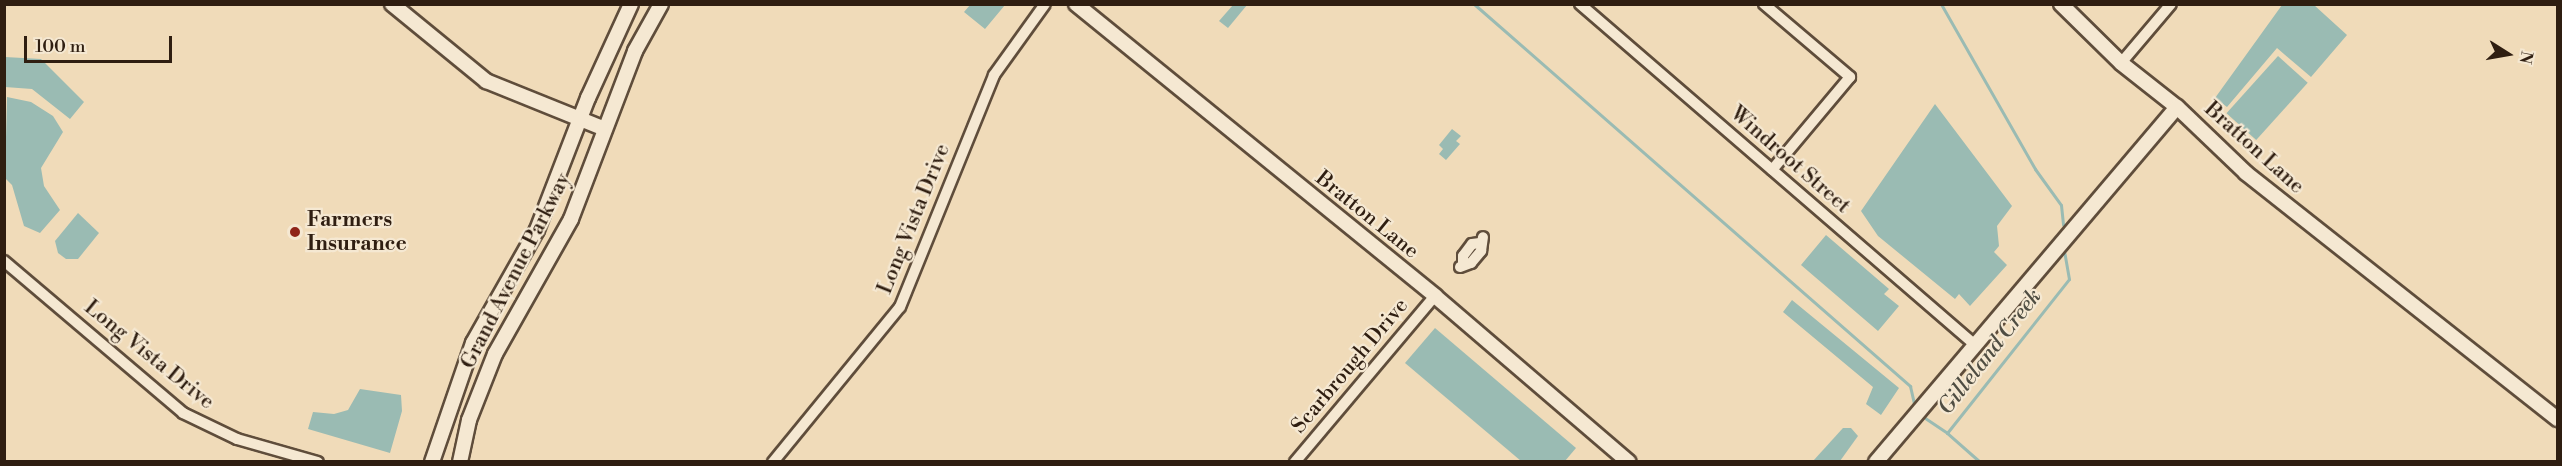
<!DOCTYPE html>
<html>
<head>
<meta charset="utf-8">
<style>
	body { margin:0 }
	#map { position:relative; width:2562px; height:466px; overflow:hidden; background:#f0dbb9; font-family:"Libre Bodoni",serif }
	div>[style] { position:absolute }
	.water>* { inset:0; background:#9abbb3; transform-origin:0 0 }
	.stream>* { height:3px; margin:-1.5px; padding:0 1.5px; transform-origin:1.5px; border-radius:1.5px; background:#9abbb3 }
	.roads { filter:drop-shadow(2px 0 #5f4d3b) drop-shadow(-2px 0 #5f4d3b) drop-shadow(0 2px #5f4d3b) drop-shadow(0 -2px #5f4d3b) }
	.minor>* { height:10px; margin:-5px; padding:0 5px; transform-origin:5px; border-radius:5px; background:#f5e8d2 }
	.tertiary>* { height:14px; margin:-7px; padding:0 7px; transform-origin:7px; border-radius:7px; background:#f5e8d2 }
	.dots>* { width:16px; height:16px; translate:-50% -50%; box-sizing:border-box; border:3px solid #f5e8d2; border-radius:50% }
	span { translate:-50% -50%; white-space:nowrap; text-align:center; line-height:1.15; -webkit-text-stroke:4.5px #f5e8d2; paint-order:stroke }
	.street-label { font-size:21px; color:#2f1e11 }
	.poi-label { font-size:21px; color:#2f1e11; font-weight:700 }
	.left { translate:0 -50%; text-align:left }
	.water-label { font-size:22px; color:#4f4d42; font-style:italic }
	.frame { position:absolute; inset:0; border:6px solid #2f1e11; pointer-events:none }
	.north { position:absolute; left:2478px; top:24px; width:60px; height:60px; -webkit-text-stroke:4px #f5e8d2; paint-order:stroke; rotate:101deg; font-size:16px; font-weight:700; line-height:24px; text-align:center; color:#2f1e11 }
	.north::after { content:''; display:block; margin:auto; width:21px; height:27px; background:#2f1e11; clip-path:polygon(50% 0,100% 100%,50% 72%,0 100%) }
	.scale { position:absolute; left:24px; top:36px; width:148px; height:27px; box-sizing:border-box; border:3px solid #2f1e11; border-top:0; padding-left:8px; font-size:18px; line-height:21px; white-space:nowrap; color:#2f1e11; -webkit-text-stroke:4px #f5e8d2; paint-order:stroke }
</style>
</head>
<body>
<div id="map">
	<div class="water">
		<i style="clip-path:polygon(970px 5px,970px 4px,1005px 5px,985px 29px,964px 12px)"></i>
		<i style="clip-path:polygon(1233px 5px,1247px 5px,1228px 28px,1219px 21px)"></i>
		<i style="clip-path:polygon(2282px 5px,2314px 5px,2347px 35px,2311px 77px,2277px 48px,2227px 107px,2215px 98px)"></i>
		<i style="left:2278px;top:56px;width:40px;height:77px;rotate:42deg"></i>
		<i style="clip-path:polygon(5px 57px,41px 59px,84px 102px,70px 119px,32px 89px,5px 87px)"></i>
		<i style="clip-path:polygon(7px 97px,31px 102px,53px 116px,63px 132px,41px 168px,44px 186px,60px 210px,40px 233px,24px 226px,12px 185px,5px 178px)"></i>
		<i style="clip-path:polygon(1935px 104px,2012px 206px,1997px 226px,1999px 246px,1994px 252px,2007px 265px,1970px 306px,1959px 294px,1955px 299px,1878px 236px,1861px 211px)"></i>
		<i style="clip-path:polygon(1452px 129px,1461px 136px,1456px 141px,1460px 144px,1446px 160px,1439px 154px,1443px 149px,1439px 145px)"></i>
		<i style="clip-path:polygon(78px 213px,99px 233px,78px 259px,66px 259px,58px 253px,55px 241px)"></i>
		<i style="clip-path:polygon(1826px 235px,1889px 289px,1884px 294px,1899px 306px,1878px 331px,1801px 265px)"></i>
		<i style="clip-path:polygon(1792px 300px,1899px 388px,1881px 415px,1866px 404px,1873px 387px,1783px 312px)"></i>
		<i style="clip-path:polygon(1435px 328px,1576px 448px,1565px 461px,1521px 461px,1405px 363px)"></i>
		<i style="clip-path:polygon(360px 389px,401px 395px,402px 411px,390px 453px,308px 429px,313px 412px,334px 414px,348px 410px)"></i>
		<i style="clip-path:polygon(1843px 428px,1851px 428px,1858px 436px,1840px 461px,1813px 461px)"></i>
	</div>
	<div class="stream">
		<i style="left:1474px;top:4px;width:580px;rotate:41.22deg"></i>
		<i style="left:1910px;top:386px;width:18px;rotate:77deg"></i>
		<i style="left:1941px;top:4px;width:190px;rotate:60.3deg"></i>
		<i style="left:2035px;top:169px;width:44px;rotate:54.2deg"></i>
		<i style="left:2061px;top:205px;width:20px;rotate:84deg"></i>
		<i style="left:1925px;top:418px;width:27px;rotate:34deg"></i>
		<i style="left:1980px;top:462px;width:44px;rotate:-138.7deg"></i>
		<i style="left:1947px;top:433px;width:196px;rotate:-51.6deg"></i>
		<i style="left:2069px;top:279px;width:27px;rotate:-100deg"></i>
	</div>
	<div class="roads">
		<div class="minor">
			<i style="left:1580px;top:4px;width:522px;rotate:40.8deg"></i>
			<i style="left:1764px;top:4px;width:113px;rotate:40.3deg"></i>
			<i style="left:1850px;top:77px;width:121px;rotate:130deg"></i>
			<i style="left:2121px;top:63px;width:77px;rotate:-49.7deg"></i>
			<i style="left:4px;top:261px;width:235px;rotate:40.3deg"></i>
			<i style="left:183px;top:413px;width:60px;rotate:25.7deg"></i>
			<i style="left:237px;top:439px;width:84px;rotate:15.9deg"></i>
			<i style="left:1463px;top:263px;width:7px;rotate:-90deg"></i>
			<i style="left:1463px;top:256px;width:15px;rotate:-53deg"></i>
			<i style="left:1472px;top:244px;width:8px;rotate:-7deg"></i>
			<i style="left:1460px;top:267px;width:12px;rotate:-20deg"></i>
			<i style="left:1471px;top:263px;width:16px;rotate:-50deg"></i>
			<i style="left:1481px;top:251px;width:14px;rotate:-82deg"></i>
			<i style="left:773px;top:462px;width:200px;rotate:-50.7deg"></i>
			<i style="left:900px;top:307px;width:250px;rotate:-67.9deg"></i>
			<i style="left:994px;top:75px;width:87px;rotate:-54.3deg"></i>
			<i style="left:1295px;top:462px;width:217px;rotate:-49.9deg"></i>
		</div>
		<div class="tertiary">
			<i style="left:392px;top:4px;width:122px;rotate:39.3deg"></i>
			<i style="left:486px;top:81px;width:128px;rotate:22deg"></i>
			<i style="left:1076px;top:4px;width:463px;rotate:39.1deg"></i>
			<i style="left:1435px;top:296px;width:255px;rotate:40.6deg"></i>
			<i style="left:2061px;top:4px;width:84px;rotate:44.5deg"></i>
			<i style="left:2121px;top:63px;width:71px;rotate:38.2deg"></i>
			<i style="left:432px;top:462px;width:126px;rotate:-71deg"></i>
			<i style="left:473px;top:343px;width:130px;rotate:-60.5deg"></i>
			<i style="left:537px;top:230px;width:142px;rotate:-68.9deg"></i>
			<i style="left:588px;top:98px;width:103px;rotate:-65.4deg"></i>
			<i style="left:460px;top:462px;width:43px;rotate:-77.9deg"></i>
			<i style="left:469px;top:420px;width:71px;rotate:-68.5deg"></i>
			<i style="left:495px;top:354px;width:155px;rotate:-60.6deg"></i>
			<i style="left:571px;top:219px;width:180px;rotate:-69.1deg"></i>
			<i style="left:635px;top:51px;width:54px;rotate:-61deg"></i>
			<i style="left:1876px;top:462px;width:465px;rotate:-49.7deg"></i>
			<i style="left:2177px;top:107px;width:95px;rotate:43.7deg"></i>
			<i style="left:2246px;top:173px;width:397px;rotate:38.3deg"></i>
		</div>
	</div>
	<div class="dots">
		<i style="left:295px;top:232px;background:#8f2418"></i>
	</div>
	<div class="street-label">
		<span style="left:2254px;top:148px;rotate:42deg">Bratton Lane</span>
		<span style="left:1790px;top:160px;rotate:41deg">Windroot Street</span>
		<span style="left:1367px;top:215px;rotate:39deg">Bratton Lane</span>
		<span style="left:914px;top:219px;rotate:-68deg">Long Vista Drive</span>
		<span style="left:516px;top:271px;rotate:-63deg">Grand Avenue Parkway</span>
		<span style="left:149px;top:355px;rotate:39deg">Long Vista Drive</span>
		<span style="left:1350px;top:366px;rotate:-50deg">Scarbrough Drive</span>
	</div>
	<div class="poi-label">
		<span class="left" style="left:307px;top:232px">Farmers<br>Insurance</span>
	</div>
	<div class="water-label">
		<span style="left:1990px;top:352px;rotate:-52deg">Gilleland Creek</span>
	</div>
	<div class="frame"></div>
	<div class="north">N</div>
	<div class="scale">100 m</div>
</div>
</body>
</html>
